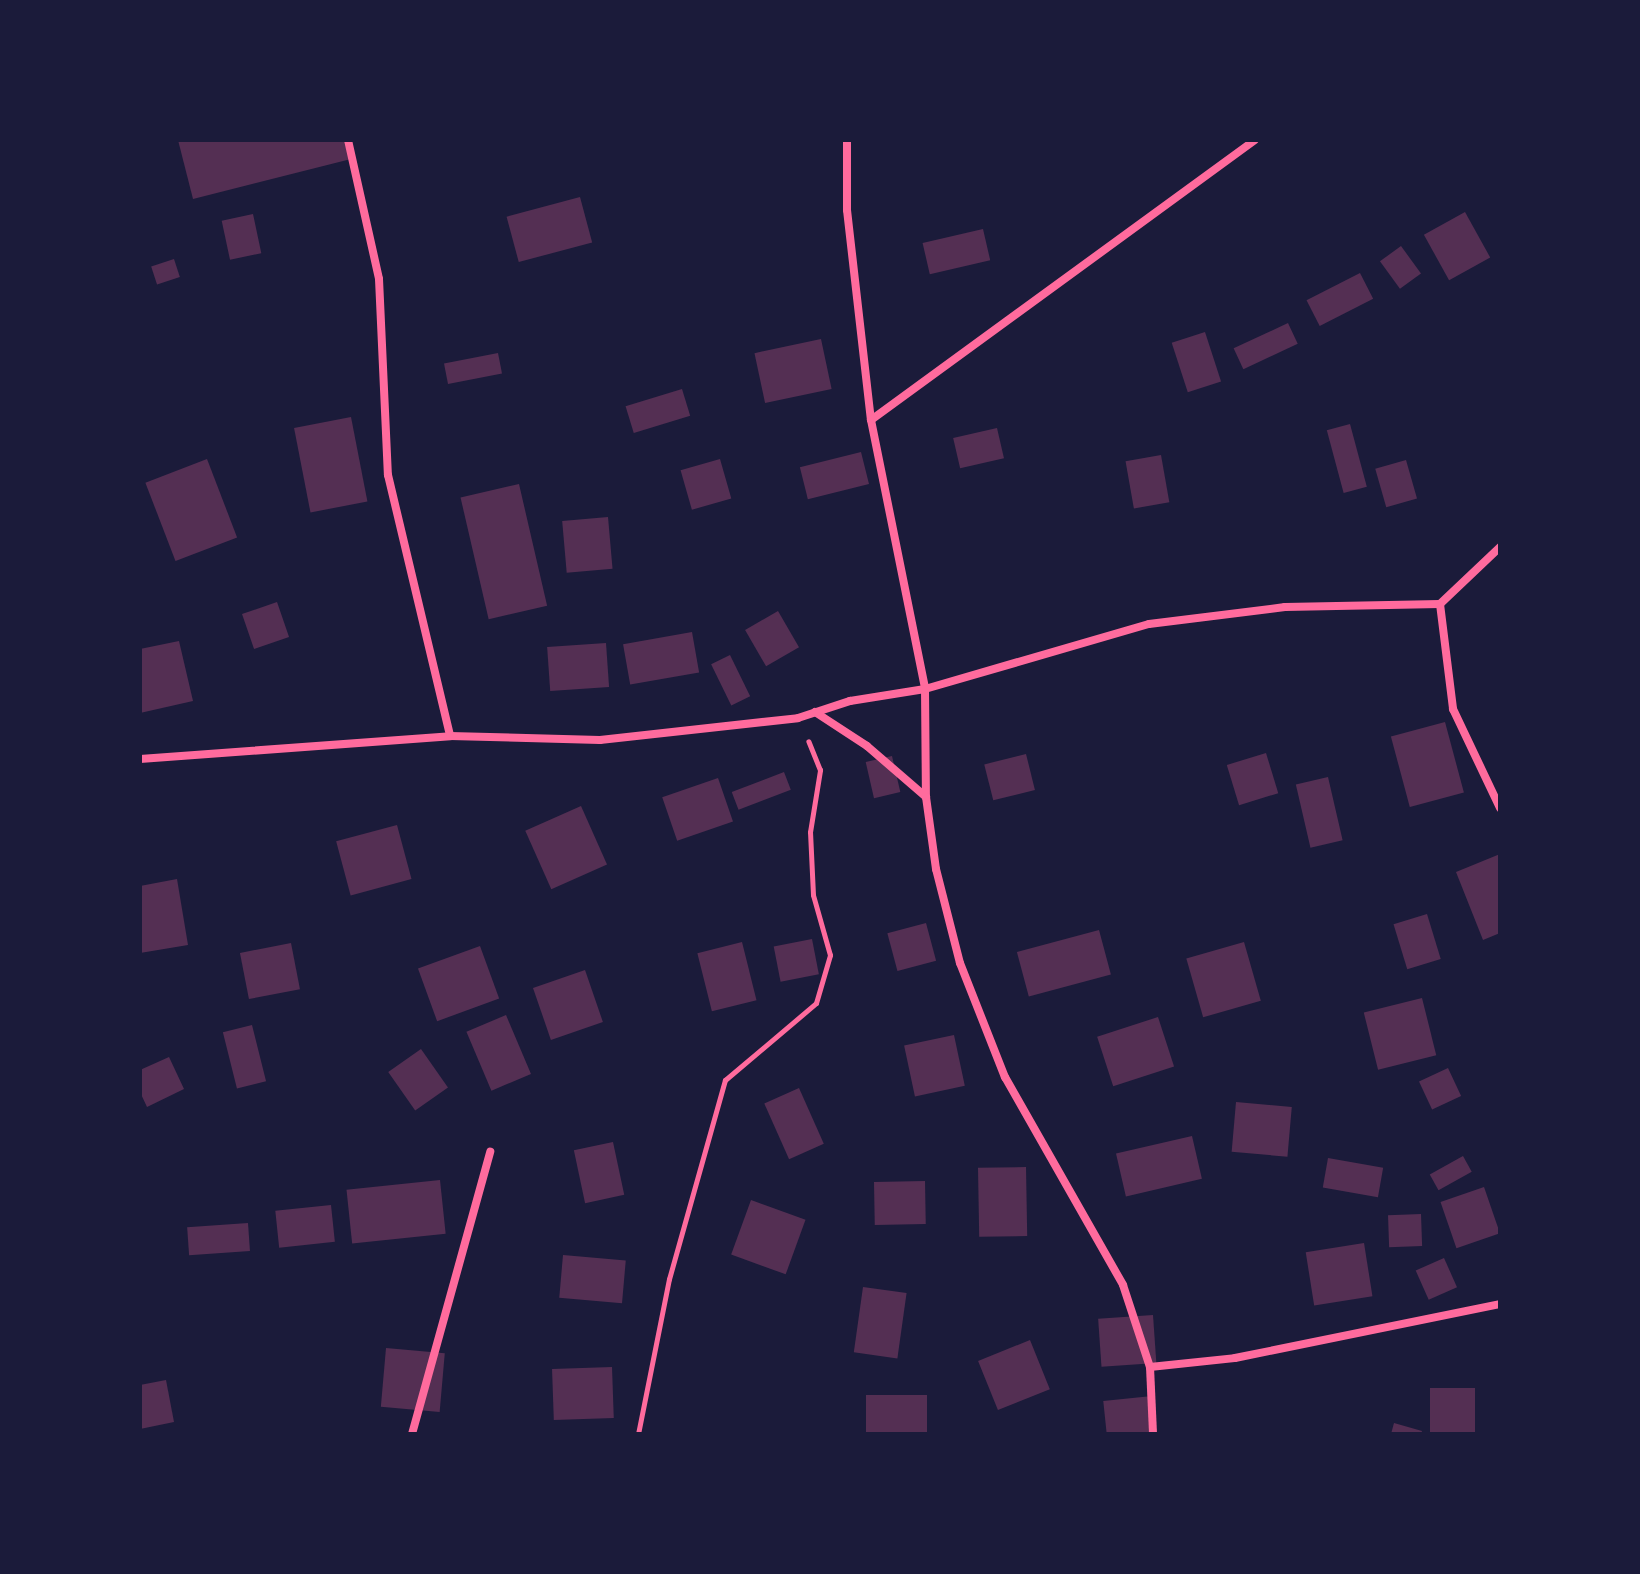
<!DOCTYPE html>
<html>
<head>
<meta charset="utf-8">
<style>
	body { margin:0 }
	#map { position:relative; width:1640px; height:1574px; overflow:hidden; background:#1b1b3a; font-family:"Noto Serif",serif }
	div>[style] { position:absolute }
	.building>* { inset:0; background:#542f53; transform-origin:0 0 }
	.path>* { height:5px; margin:-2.5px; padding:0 2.5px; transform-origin:2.5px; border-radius:2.5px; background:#ff6b9d }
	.minor>* { height:8px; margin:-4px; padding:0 4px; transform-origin:4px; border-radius:4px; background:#ff6b9d }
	span { translate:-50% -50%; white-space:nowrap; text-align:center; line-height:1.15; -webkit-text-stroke:6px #1b1b3a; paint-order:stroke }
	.frame { position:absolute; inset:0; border:142px solid #1b1b3a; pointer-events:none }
</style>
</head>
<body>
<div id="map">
	<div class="building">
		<i style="clip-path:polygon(178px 140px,346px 140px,351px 159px,193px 199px)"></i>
		<i style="left:580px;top:197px;width:47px;height:76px;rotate:75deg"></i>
		<i style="left:1465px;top:212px;width:52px;height:47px;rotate:61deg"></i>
		<i style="left:253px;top:214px;width:40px;height:32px;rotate:78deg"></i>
		<i style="left:983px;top:229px;width:32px;height:62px;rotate:77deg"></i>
		<i style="left:1401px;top:246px;width:34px;height:26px;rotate:54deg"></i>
		<i style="left:174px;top:259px;width:19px;height:24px;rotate:72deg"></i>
		<i style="left:1360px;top:273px;width:29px;height:60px;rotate:63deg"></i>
		<i style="left:1288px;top:323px;width:23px;height:60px;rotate:65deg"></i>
		<i style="left:1205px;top:332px;width:52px;height:35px;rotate:72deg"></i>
		<i style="left:821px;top:339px;width:51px;height:68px;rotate:78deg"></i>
		<i style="left:498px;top:353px;width:21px;height:55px;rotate:79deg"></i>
		<i style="left:682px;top:389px;width:28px;height:59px;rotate:73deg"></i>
		<i style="left:351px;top:417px;width:86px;height:58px;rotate:79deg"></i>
		<i style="left:1350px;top:424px;width:65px;height:24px;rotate:75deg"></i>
		<i style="left:997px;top:428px;width:31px;height:45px;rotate:77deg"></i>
		<i style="left:861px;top:452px;width:33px;height:63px;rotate:76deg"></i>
		<i style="left:1161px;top:455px;width:48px;height:36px;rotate:80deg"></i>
		<i style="left:207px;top:459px;width:84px;height:66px;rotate:69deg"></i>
		<i style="left:720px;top:459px;width:41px;height:41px;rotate:74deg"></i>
		<i style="left:1406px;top:460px;width:40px;height:32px;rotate:74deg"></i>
		<i style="left:519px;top:484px;width:125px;height:60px;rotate:77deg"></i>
		<i style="left:608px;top:517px;width:52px;height:46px;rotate:85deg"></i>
		<i style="left:277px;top:602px;width:37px;height:37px;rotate:71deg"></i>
		<i style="left:778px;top:611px;width:42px;height:38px;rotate:60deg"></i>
		<i style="left:692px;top:632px;width:41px;height:70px;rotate:80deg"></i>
		<i style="clip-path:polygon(179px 641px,193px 701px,140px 713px,140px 649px)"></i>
		<i style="left:606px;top:643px;width:44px;height:59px;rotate:86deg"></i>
		<i style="left:730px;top:655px;width:46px;height:21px;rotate:64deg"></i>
		<i style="left:1445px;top:722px;width:73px;height:56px;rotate:75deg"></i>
		<i style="left:1266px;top:753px;width:42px;height:41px;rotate:73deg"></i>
		<i style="left:1026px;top:754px;width:37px;height:43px;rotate:76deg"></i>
		<i style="left:892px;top:756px;width:37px;height:27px;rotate:77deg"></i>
		<i style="left:784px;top:772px;width:19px;height:56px;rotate:69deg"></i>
		<i style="left:1328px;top:777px;width:65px;height:33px;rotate:77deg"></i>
		<i style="left:718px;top:778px;width:46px;height:59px;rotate:71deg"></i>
		<i style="left:581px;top:806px;width:64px;height:61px;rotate:66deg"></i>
		<i style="left:397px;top:825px;width:56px;height:63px;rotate:75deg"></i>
		<i style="clip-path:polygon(1500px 854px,1500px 933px,1483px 940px,1456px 872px)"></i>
		<i style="clip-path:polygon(177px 879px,188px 945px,140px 953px,140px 886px)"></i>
		<i style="left:1427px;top:914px;width:47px;height:35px;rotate:73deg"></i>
		<i style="left:926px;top:923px;width:39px;height:40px;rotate:75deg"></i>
		<i style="left:1099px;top:930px;width:46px;height:85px;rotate:75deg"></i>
		<i style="left:812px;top:939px;width:36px;height:39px;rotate:79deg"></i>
		<i style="left:742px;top:942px;width:60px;height:46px;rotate:76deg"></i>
		<i style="left:1244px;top:942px;width:61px;height:60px;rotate:74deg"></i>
		<i style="left:291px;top:943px;width:47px;height:52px;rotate:79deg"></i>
		<i style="left:480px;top:946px;width:56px;height:66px;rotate:70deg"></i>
		<i style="left:585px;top:970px;width:55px;height:55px;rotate:71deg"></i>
		<i style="left:1422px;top:998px;width:59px;height:60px;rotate:76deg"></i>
		<i style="left:506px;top:1015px;width:64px;height:43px;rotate:67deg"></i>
		<i style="left:1158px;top:1017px;width:52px;height:64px;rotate:72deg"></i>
		<i style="left:252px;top:1025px;width:58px;height:30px;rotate:76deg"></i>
		<i style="left:954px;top:1035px;width:52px;height:51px;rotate:78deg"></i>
		<i style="left:421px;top:1049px;width:47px;height:40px;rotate:55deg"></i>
		<i style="clip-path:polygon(169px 1057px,184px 1089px,147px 1107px,140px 1092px,140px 1070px)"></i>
		<i style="left:1448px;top:1068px;width:31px;height:32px;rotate:65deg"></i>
		<i style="left:799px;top:1088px;width:61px;height:38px;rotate:66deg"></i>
		<i style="left:1236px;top:1102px;width:56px;height:50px;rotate:5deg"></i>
		<i style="left:1192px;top:1136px;width:44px;height:78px;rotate:77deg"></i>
		<i style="left:613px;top:1142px;width:54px;height:40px;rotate:78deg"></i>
		<i style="left:1463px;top:1156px;width:18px;height:38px;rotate:61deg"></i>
		<i style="left:1328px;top:1158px;width:56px;height:30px;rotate:10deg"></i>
		<i style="left:1026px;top:1167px;width:69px;height:48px;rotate:89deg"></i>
		<i style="left:440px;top:1180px;width:54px;height:94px;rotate:84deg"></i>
		<i style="left:925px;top:1181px;width:43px;height:51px;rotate:89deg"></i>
		<i style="left:1484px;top:1187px;width:49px;height:46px;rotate:71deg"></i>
		<i style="left:751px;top:1200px;width:58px;height:58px;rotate:20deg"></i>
		<i style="left:331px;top:1205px;width:37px;height:56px;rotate:84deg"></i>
		<i style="left:1421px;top:1214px;width:32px;height:33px;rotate:88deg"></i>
		<i style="left:248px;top:1223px;width:28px;height:61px;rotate:86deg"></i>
		<i style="left:1364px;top:1243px;width:54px;height:59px;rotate:81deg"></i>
		<i style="left:563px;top:1255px;width:63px;height:43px;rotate:5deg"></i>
		<i style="left:1444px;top:1258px;width:32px;height:31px;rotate:66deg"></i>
		<i style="left:863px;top:1287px;width:44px;height:66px;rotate:8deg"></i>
		<i style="left:1153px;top:1315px;width:48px;height:55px;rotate:86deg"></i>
		<i style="left:1030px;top:1340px;width:53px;height:56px;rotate:68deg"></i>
		<i style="left:386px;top:1348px;width:59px;height:59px;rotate:5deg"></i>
		<i style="left:612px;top:1367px;width:51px;height:60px;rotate:88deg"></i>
		<i style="clip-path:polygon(166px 1380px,174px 1422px,140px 1429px,140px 1385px)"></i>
		<i style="left:1430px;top:1388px;width:45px;height:46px"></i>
		<i style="left:866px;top:1395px;width:61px;height:39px"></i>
		<i style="left:1152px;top:1396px;width:38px;height:49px;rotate:84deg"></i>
		<i style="clip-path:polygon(1394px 1423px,1422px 1431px,1421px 1434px,1391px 1434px)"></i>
	</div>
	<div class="path">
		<i style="left:638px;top:1434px;width:158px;rotate:-78.7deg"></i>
		<i style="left:669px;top:1279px;width:207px;rotate:-74.3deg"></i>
		<i style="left:725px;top:1080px;width:119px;rotate:-40.2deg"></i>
		<i style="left:816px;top:1003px;width:50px;rotate:-73.7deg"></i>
		<i style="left:830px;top:955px;width:62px;rotate:-105.8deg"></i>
		<i style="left:813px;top:895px;width:63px;rotate:-92.7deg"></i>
		<i style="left:810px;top:832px;width:63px;rotate:-80.8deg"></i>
		<i style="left:820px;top:770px;width:31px;rotate:-112deg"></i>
	</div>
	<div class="minor">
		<i style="left:348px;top:140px;width:142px;rotate:77.4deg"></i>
		<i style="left:379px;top:279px;width:196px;rotate:87.4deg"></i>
		<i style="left:388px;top:475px;width:268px;rotate:76.6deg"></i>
		<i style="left:847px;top:140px;width:70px;rotate:90deg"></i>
		<i style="left:847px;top:210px;width:211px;rotate:83.5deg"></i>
		<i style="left:871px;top:420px;width:274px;rotate:78.6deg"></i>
		<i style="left:925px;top:689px;width:108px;rotate:89.5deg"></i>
		<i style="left:926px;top:797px;width:73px;rotate:82.1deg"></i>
		<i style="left:936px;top:869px;width:97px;rotate:75.7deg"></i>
		<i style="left:960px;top:963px;width:123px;rotate:68.5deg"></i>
		<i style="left:1005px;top:1077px;width:239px;rotate:60.4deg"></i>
		<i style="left:1123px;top:1285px;width:86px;rotate:71.8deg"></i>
		<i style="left:1150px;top:1367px;width:67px;rotate:87.4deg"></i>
		<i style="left:871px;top:420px;width:475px;rotate:-36.1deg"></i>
		<i style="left:1440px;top:604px;width:106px;rotate:82.9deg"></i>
		<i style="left:1453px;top:709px;width:110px;rotate:64.6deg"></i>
		<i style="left:815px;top:712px;width:62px;rotate:33.2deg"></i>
		<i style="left:867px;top:746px;width:78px;rotate:40.8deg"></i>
		<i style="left:140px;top:759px;width:311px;rotate:-4.2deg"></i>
		<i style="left:450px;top:736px;width:150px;rotate:1.5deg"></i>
		<i style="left:600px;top:740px;width:199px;rotate:-6.3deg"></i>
		<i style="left:798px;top:718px;width:55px;rotate:-18.1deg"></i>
		<i style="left:850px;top:701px;width:76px;rotate:-9.1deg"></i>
		<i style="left:925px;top:689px;width:233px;rotate:-16.2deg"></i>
		<i style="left:1149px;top:624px;width:137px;rotate:-7.1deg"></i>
		<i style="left:1285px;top:607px;width:155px;rotate:-1.1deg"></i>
		<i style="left:1440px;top:604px;width:83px;rotate:-43.5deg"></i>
		<i style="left:1150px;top:1367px;width:85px;rotate:-6deg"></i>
		<i style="left:1235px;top:1358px;width:270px;rotate:-11.5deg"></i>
		<i style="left:412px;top:1434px;width:293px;rotate:-74.5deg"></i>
	</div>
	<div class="frame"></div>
</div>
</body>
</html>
